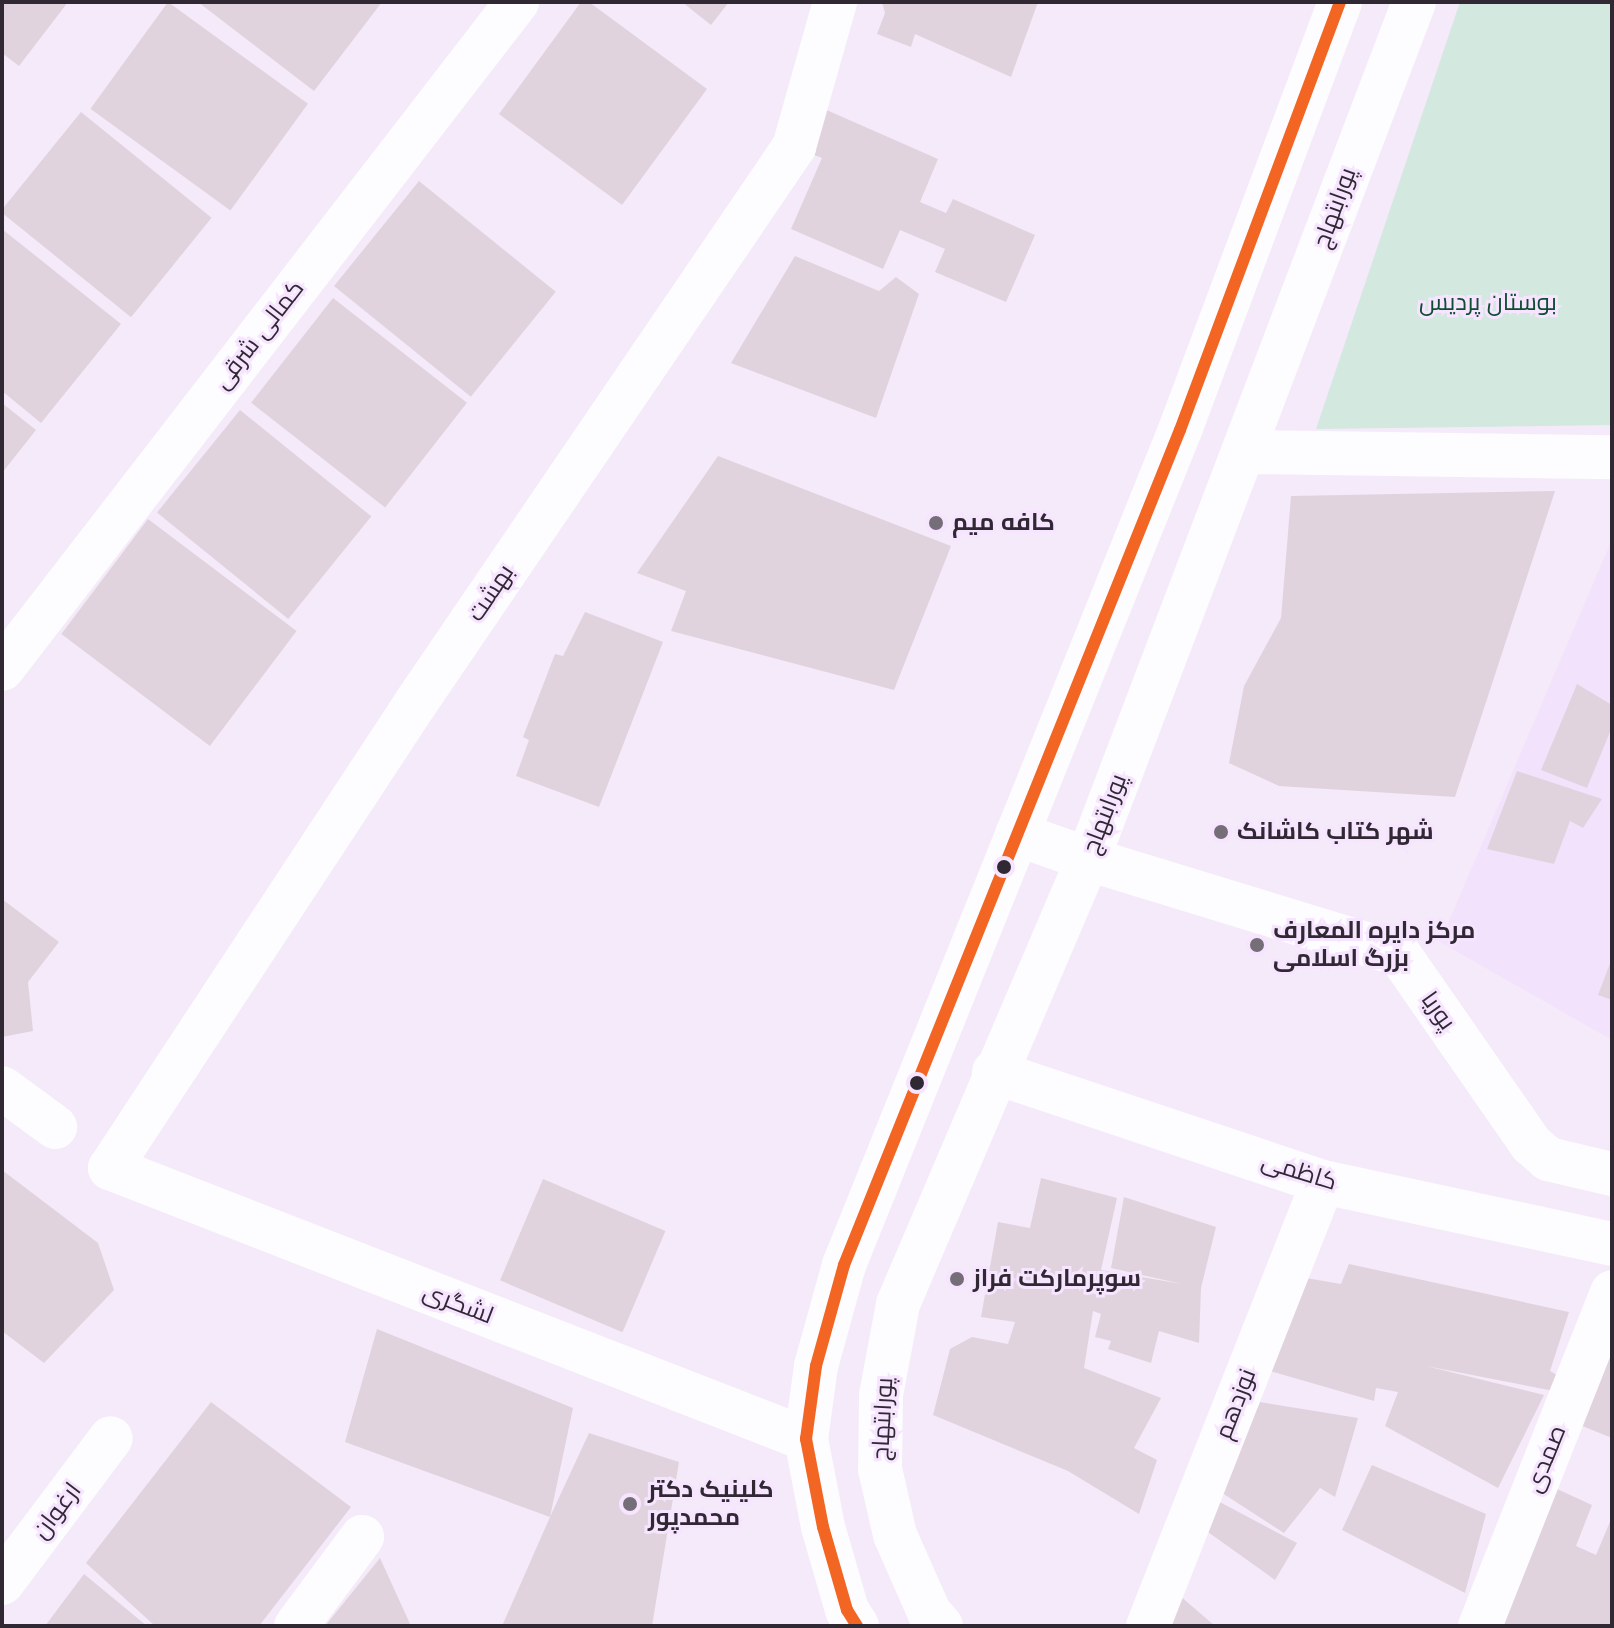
<!DOCTYPE html>
<html>
<head>
<meta charset="utf-8">
<style>
	body { margin:0 }
	#map { position:relative; width:1614px; height:1628px; overflow:hidden; background:#f4eaf9; font-family:"Varela Round",Cairo,sans-serif }
	div>[style] { position:absolute }
	.built>* { inset:0; background:#f3e2fb }
	.green>* { inset:0; background:#d3e8df }
	.building>* { inset:0; background:#e1d3de; transform-origin:0 0 }
	.minor>* { height:44px; margin:-22px; padding:0 22px; transform-origin:22px; border-radius:22px; background:#fdfcfe }
	.major>* { height:44px; margin:-22px; padding:0 22px; transform-origin:22px; border-radius:22px; background:#fdfcfe }
	.bus-1>* { height:12px; margin:-6px; padding:0 6px; transform-origin:6px; border-radius:6px; background:#f26522 }
	.dots>* { width:22px; height:22px; translate:-50% -50%; box-sizing:border-box; border:4px solid #f7e4ff; border-radius:50% }
	span { translate:-50% -50%; white-space:nowrap; text-align:center; line-height:1.15; -webkit-text-stroke:6px #f7e4ff; paint-order:stroke }
	.street-label { font-size:24px; color:#302933 }
	.park-label { font-size:24px; color:#0f4d31 }
	.poi-label { font-size:24px; color:#302933; font-weight:700 }
	.left { translate:0 -50%; text-align:left }
	.frame { position:absolute; inset:0; border:4px solid #302933; pointer-events:none }
</style>
</head>
<body>
<div id="map">
	<div class="built">
		<i style="clip-path:polygon(1612px 539px,1612px 1040px,1440px 942px)"></i>
	</div>
	<div class="green">
		<i style="clip-path:polygon(1460px 2px,1612px 2px,1612px 425px,1316px 429px)"></i>
	</div>
	<div class="building">
		<i style="clip-path:polygon(2px 2px,68px 2px,19px 66px,2px 53px)"></i>
		<i style="left:168px;top:2px;width:173px;height:132px;rotate:36deg"></i>
		<i style="clip-path:polygon(198px 2px,382px 2px,314px 91px)"></i>
		<i style="clip-path:polygon(581px 2px,589px 2px,707px 89px,622px 205px,499px 114px)"></i>
		<i style="clip-path:polygon(682px 2px,729px 2px,711px 25px)"></i>
		<i style="clip-path:polygon(882px 2px,1038px 2px,1011px 77px,915px 34px,911px 47px,877px 34px,885px 13px)"></i>
		<i style="clip-path:polygon(822px 108px,938px 159px,920px 202px,946px 213px,953px 199px,1035px 235px,1006px 302px,935px 272px,945px 249px,900px 230px,883px 269px,791px 229px,822px 158px,804px 151px)"></i>
		<i style="left:81px;top:112px;width:168px;height:128px;rotate:39deg"></i>
		<i style="left:419px;top:181px;width:176px;height:135px;rotate:39deg"></i>
		<i style="clip-path:polygon(2px 229px,121px 324px,41px 423px,2px 391px)"></i>
		<i style="clip-path:polygon(795px 256px,879px 291px,896px 277px,919px 294px,876px 418px,731px 363px)"></i>
		<i style="left:333px;top:298px;width:170px;height:133px;rotate:38deg"></i>
		<i style="clip-path:polygon(2px 403px,36px 430px,2px 473px)"></i>
		<i style="left:240px;top:410px;width:169px;height:132px;rotate:39deg"></i>
		<i style="clip-path:polygon(718px 456px,951px 546px,894px 690px,671px 631px,686px 591px,637px 573px)"></i>
		<i style="clip-path:polygon(1555px 491px,1455px 797px,1279px 786px,1229px 763px,1244px 686px,1281px 618px,1291px 496px)"></i>
		<i style="left:148px;top:519px;width:186px;height:144px;rotate:37deg"></i>
		<i style="clip-path:polygon(585px 612px,663px 642px,599px 807px,516px 776px,529px 740px,523px 737px,555px 654px,563px 656px)"></i>
		<i style="clip-path:polygon(1577px 684px,1612px 705px,1612px 727px,1587px 788px,1541px 770px)"></i>
		<i style="clip-path:polygon(1517px 771px,1602px 799px,1583px 828px,1570px 821px,1554px 864px,1487px 849px)"></i>
		<i style="clip-path:polygon(2px 899px,59px 942px,28px 982px,33px 1031px,2px 1037px)"></i>
		<i style="clip-path:polygon(1612px 958px,1612px 1000px,1598px 995px)"></i>
		<i style="clip-path:polygon(2px 1170px,98px 1243px,114px 1290px,44px 1363px,2px 1331px)"></i>
		<i style="clip-path:polygon(1041px 1178px,1117px 1198px,1101px 1270px,1182px 1284px,1111px 1268px,1124px 1197px,1216px 1227px,1201px 1288px,1199px 1343px,1159px 1331px,1151px 1363px,1108px 1349px,1111px 1341px,1095px 1337px,1101px 1314px,1093px 1311px,1084px 1368px,1161px 1398px,1134px 1448px,1157px 1460px,1139px 1514px,1068px 1471px,933px 1415px,950px 1349px,972px 1337px,1008px 1344px,1015px 1322px,981px 1317px,998px 1222px,1030px 1228px)"></i>
		<i style="left:543px;top:1179px;width:133px;height:110px;rotate:23deg"></i>
		<i style="clip-path:polygon(1349px 1264px,1569px 1312px,1550px 1371px,1566px 1380px,1559px 1392px,1426px 1366px,1544px 1395px,1498px 1488px,1385px 1426px,1398px 1392px,1376px 1388px,1374px 1401px,1260px 1368px,1306px 1278px,1341px 1284px)"></i>
		<i style="clip-path:polygon(377px 1329px,573px 1408px,550px 1517px,589px 1433px,679px 1462px,652px 1626px,502px 1626px,550px 1517px,345px 1442px)"></i>
		<i style="clip-path:polygon(1612px 1332px,1612px 1438px,1575px 1423px)"></i>
		<i style="clip-path:polygon(211px 1402px,351px 1507px,259px 1626px,155px 1626px,86px 1563px)"></i>
		<i style="clip-path:polygon(1260px 1402px,1358px 1418px,1335px 1497px,1320px 1488px,1284px 1533px,1219px 1491px)"></i>
		<i style="clip-path:polygon(1372px 1465px,1486px 1514px,1465px 1593px,1342px 1530px)"></i>
		<i style="clip-path:polygon(1557px 1489px,1592px 1505px,1576px 1546px,1596px 1555px,1612px 1517px,1612px 1626px,1502px 1626px)"></i>
		<i style="clip-path:polygon(1216px 1500px,1297px 1543px,1275px 1580px,1201px 1527px)"></i>
		<i style="clip-path:polygon(380px 1558px,411px 1626px,325px 1626px)"></i>
		<i style="clip-path:polygon(84px 1574px,147px 1626px,45px 1626px)"></i>
		<i style="clip-path:polygon(1179px 1595px,1215px 1626px,1168px 1626px)"></i>
	</div>
	<div class="minor">
		<i style="left:1244px;top:452px;width:368px;rotate:0.8deg"></i>
		<i style="left:2px;top:669px;width:843px;rotate:-52.33deg"></i>
		<i style="left:1088px;top:859px;width:325px;rotate:17deg"></i>
		<i style="left:1399px;top:954px;width:231px;rotate:55.2deg"></i>
		<i style="left:1531px;top:1144px;width:23px;rotate:41deg"></i>
		<i style="left:1548px;top:1159px;width:66px;rotate:13.2deg"></i>
		<i style="left:994px;top:1072px;width:347px;rotate:18.5deg"></i>
		<i style="left:1323px;top:1182px;width:296px;rotate:12.1deg"></i>
		<i style="left:2px;top:1088px;width:66px;rotate:36.3deg"></i>
		<i style="left:806px;top:1439px;width:747px;rotate:-158.73deg"></i>
		<i style="left:110px;top:1168px;width:555px;rotate:-56.68deg"></i>
		<i style="left:415px;top:704px;width:674px;rotate:-55.77deg"></i>
		<i style="left:794px;top:147px;width:151px;rotate:-74.2deg"></i>
		<i style="left:2px;top:1583px;width:181px;rotate:-53.1deg"></i>
		<i style="left:296px;top:1626px;width:111px;rotate:-53.4deg"></i>
		<i style="left:1148px;top:1626px;width:477px;rotate:-68.5deg"></i>
		<i style="left:1480px;top:1626px;width:359px;rotate:-68.4deg"></i>
	</div>
	<div class="major">
		<i style="left:1017px;top:834px;width:75px;rotate:19.4deg"></i>
		<i style="left:857px;top:1626px;width:19px;rotate:-122deg"></i>
		<i style="left:847px;top:1610px;width:86px;rotate:-106.1deg"></i>
		<i style="left:823px;top:1527px;width:90px;rotate:-100.9deg"></i>
		<i style="left:806px;top:1439px;width:74px;rotate:-82.2deg"></i>
		<i style="left:816px;top:1366px;width:105px;rotate:-74.5deg"></i>
		<i style="left:844px;top:1265px;width:900px;rotate:-68.08deg"></i>
		<i style="left:1180px;top:430px;width:457px;rotate:-69.5deg"></i>
		<i style="left:941px;top:1626px;width:18px;rotate:-131deg"></i>
		<i style="left:929px;top:1612px;width:84px;rotate:-113.8deg"></i>
		<i style="left:895px;top:1535px;width:68px;rotate:-102.8deg"></i>
		<i style="left:880px;top:1469px;width:74px;rotate:-89.2deg"></i>
		<i style="left:881px;top:1395px;width:93px;rotate:-79.4deg"></i>
		<i style="left:898px;top:1304px;width:484px;rotate:-66.9deg"></i>
		<i style="left:1088px;top:859px;width:917px;rotate:-69.17deg"></i>
	</div>
	<div class="bus-1">
		<i style="left:857px;top:1626px;width:19px;rotate:-122deg"></i>
		<i style="left:847px;top:1610px;width:86px;rotate:-106.1deg"></i>
		<i style="left:823px;top:1527px;width:90px;rotate:-100.9deg"></i>
		<i style="left:806px;top:1439px;width:74px;rotate:-82.2deg"></i>
		<i style="left:816px;top:1366px;width:105px;rotate:-74.5deg"></i>
		<i style="left:844px;top:1265px;width:900px;rotate:-68.08deg"></i>
		<i style="left:1180px;top:430px;width:457px;rotate:-69.5deg"></i>
	</div>
	<div class="dots">
		<i style="left:936px;top:523px;background:#756d78"></i>
		<i style="left:1221px;top:832px;background:#756d78"></i>
		<i style="left:1004px;top:867px;background:#302933"></i>
		<i style="left:1257px;top:945px;background:#756d78"></i>
		<i style="left:917px;top:1083px;background:#302933"></i>
		<i style="left:957px;top:1279px;background:#756d78"></i>
		<i style="left:630px;top:1504px;background:#756d78"></i>
	</div>
	<div class="street-label">
		<span style="left:1335px;top:208px;rotate:-70deg">پورابتهاج</span>
		<span style="left:259px;top:335px;rotate:-52deg">کمالی شرقی</span>
		<span style="left:491px;top:593px;rotate:-56deg">بهشت</span>
		<span style="left:1105px;top:814px;rotate:-69deg">پورابتهاج</span>
		<span style="left:1438px;top:1011px;rotate:55deg">پوریا</span>
		<span style="left:1299px;top:1172px;rotate:17deg">کاظمی</span>
		<span style="left:458px;top:1304px;rotate:21deg">لشگری</span>
		<span style="left:1236px;top:1404px;rotate:-69deg">نوزدهم</span>
		<span style="left:883px;top:1419px;rotate:-87deg">پورابتهاج</span>
		<span style="left:1546px;top:1459px;rotate:-68deg">صمدی</span>
		<span style="left:57px;top:1511px;rotate:-53deg">ارغوان</span>
	</div>
	<div class="park-label">
		<span style="left:1488px;top:303px">بوستان پردیس</span>
	</div>
	<div class="poi-label">
		<span class="left" style="left:952px;top:523px">کافه میم</span>
		<span class="left" style="left:1237px;top:832px">شهر کتاب کاشانک</span>
		<span class="left" style="left:1273px;top:945px">مرکز دایره المعارف<br>بزرگ اسلامی</span>
		<span class="left" style="left:973px;top:1279px">سوپرمارکت فراز</span>
		<span class="left" style="left:648px;top:1504px">کلینیک دکتر<br>محمدپور</span>
	</div>
	<div class="frame"></div>
</div>
</body>
</html>
